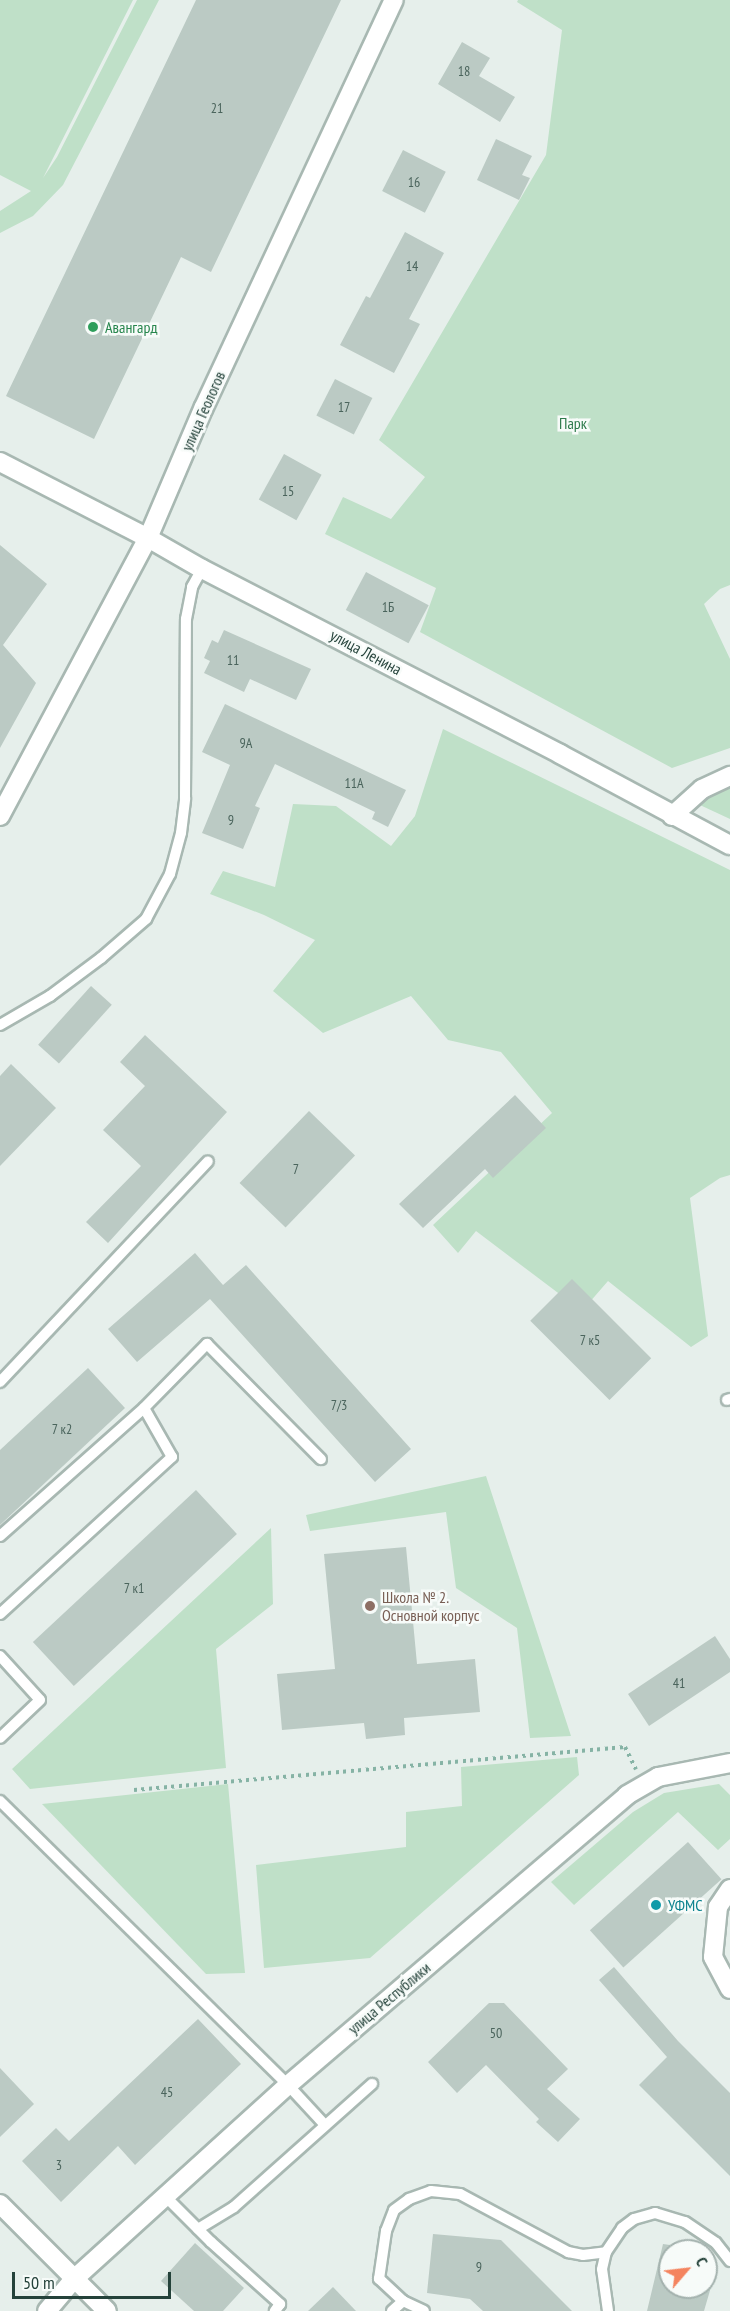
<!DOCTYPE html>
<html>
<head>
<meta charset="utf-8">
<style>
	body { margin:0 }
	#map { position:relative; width:730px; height:2311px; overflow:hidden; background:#e6efeb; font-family:"PT Sans Narrow",sans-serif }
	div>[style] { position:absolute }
	.green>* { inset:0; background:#bfe0c8 }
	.building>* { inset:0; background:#bbcac4; transform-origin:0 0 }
	.path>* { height:4px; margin-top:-2px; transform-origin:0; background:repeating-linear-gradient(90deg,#86b3a5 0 3px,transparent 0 7.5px) }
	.roads { filter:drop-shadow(2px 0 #a8b8b2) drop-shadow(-2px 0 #a8b8b2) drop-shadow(0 2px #a8b8b2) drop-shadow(0 -2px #a8b8b2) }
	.lane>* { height:10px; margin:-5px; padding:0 5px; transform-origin:5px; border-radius:5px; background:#fff }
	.street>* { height:18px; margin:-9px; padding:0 9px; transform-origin:9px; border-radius:9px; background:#fff }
	.secondary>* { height:18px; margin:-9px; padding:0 9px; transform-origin:9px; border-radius:9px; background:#fff }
	.dots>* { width:16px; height:16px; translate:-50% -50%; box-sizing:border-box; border:3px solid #f7fbf9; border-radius:50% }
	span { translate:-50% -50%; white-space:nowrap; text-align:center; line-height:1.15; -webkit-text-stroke:5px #f7fbf9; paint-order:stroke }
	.number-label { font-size:14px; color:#4a645c }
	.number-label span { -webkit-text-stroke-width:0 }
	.leisure-label { font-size:16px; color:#27864d }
	.left { translate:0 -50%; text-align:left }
	.street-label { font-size:16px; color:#24423a }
	.park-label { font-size:16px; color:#2d7a4b }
	.education-label { font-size:16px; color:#785e54 }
	.culture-label { font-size:16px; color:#0d838f }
	.north { position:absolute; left:658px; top:2239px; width:60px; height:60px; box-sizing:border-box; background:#f7fbf9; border:2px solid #a3b1ad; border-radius:50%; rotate:62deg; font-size:16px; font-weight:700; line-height:24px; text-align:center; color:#24423a }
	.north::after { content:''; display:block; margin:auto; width:21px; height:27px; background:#f4845f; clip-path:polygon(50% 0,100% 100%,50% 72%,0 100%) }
	.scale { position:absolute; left:12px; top:2272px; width:159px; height:27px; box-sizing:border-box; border:3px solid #24423a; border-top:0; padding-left:8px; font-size:18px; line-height:21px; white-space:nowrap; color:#24423a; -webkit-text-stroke:4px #f7fbf9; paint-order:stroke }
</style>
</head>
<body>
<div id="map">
	<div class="green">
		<i style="clip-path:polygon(0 0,133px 0,43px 178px,57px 157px,137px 0,159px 0,63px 185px,33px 216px,0 233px,0 211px,31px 191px,0 175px)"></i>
		<i style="clip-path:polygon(518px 0,730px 0,730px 585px,720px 589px,704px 604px,730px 659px,730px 748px,672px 768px,420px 632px,436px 588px,325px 534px,343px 497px,391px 519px,425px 477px,379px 440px,546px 155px,562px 30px,517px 2px)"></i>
		<i style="clip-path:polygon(443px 729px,730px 870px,730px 1175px,720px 1178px,690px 1198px,708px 1336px,691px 1347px,608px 1281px,582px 1311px,476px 1231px,458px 1253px,433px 1225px,552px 1113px,501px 1052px,448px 1040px,411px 996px,323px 1033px,273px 991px,315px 940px,264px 915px,210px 894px,223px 871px,275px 887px,293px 804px,336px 806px,391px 846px,415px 816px)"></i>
		<i style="clip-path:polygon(730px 785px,730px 819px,687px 799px)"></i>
		<i style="clip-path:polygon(486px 1476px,571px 1736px,530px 1738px,517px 1628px,456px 1588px,446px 1512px,310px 1531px,306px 1515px)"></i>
		<i style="clip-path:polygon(271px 1528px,273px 1604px,216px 1649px,226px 1768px,30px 1789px,12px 1769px)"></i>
		<i style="clip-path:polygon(577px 1757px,579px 1775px,370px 1958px,264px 1968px,256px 1865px,406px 1847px,406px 1812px,462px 1806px,461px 1767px)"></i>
		<i style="clip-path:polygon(228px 1784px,245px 1973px,206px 1974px,42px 1804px)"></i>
		<i style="clip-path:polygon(719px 1784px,730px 1795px,730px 1839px,718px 1850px,678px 1812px,574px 1905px,551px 1882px,633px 1812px,664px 1793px)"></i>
	</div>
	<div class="building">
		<i style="clip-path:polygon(196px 0,341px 0,211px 272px,181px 257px,94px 439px,6px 396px)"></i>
		<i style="clip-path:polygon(462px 42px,490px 58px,479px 76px,515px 97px,500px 122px,438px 84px)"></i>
		<i style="clip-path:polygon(496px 139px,532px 156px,522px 175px,530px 178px,519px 200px,477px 180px)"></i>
		<i style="left:403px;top:150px;width:48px;height:46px;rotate:27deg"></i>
		<i style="clip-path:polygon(405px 232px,444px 253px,409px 319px,420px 324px,394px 373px,340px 345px,366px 296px,370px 298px)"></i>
		<i style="left:335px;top:379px;width:42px;height:41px;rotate:27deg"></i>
		<i style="left:284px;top:454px;width:43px;height:52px;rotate:29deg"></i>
		<i style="clip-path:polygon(0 545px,47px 584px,3px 645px,36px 683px,0 748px)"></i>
		<i style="left:366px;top:572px;width:71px;height:43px;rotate:28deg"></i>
		<i style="clip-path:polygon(224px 630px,311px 669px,296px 700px,250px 679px,244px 692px,204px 673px,210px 661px,204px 658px,212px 640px,218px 643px)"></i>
		<i style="clip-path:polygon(225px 704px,406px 790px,388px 827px,372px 819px,375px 812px,275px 764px,255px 806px,260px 808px,243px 849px,202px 833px,230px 765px,202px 752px)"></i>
		<i style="left:91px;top:986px;width:28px;height:79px;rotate:42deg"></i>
		<i style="clip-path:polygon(145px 1035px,227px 1112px,108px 1243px,86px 1222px,141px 1166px,103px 1130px,145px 1086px,120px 1062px)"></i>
		<i style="clip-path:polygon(11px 1064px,56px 1108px,0 1166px,0 1076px)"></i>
		<i style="clip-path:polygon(515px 1095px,546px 1128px,493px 1178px,485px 1169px,423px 1228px,399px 1204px)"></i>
		<i style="left:309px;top:1111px;width:64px;height:100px;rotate:44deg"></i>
		<i style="clip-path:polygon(195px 1253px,223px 1285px,246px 1265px,411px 1449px,375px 1482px,210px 1299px,137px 1362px,108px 1329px)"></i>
		<i style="left:572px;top:1279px;width:112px;height:59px;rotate:45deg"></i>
		<i style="clip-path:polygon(88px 1368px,125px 1408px,0 1525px,0 1450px)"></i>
		<i style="left:196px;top:1490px;width:60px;height:223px;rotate:47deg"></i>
		<i style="clip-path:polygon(406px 1547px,417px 1664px,475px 1659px,480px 1712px,404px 1718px,405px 1735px,366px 1739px,364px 1723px,282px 1730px,277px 1674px,335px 1669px,324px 1554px)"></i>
		<i style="clip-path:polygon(715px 1636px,730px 1659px,730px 1672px,649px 1726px,628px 1694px)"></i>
		<i style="left:688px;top:1842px;width:50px;height:132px;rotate:48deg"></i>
		<i style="clip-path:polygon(614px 1967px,678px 2041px,730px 2093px,730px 2176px,639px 2085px,667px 2057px,599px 1980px)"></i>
		<i style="clip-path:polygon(489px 2003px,504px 2003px,568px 2069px,547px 2089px,580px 2119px,558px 2142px,536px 2122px,539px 2119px,486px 2065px,457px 2093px,428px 2062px)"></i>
		<i style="clip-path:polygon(198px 2019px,241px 2064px,135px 2165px,118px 2146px,61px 2202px,22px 2161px,56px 2128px,69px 2141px)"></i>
		<i style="clip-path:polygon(0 2068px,34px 2104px,0 2137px)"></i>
		<i style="clip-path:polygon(433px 2234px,501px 2240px,572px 2311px,483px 2311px,470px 2299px,427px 2293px)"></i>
		<i style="clip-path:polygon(195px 2243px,244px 2288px,223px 2311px,194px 2311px,161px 2281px)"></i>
		<i style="clip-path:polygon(663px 2244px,670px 2245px,670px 2287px,711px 2287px,704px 2311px,647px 2311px)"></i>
		<i style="clip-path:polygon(333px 2287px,356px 2311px,308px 2311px)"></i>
	</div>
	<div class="path">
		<i style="left:134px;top:1790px;width:493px;rotate:-5deg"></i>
		<i style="left:625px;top:1747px;width:25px;rotate:64deg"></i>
	</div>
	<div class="roads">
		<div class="lane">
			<i style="left:0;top:1025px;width:58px;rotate:-30.1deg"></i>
			<i style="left:50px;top:996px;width:64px;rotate:-36.7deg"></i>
			<i style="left:101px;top:958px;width:60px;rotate:-40.9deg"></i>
			<i style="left:146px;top:919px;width:51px;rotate:-61.9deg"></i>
			<i style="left:170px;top:874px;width:42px;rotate:-75deg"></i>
			<i style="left:181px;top:833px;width:35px;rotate:-83deg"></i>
			<i style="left:185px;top:798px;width:179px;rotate:-89.7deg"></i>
			<i style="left:186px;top:619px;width:33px;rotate:-79deg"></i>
			<i style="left:192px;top:587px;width:21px;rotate:-61deg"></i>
			<i style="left:0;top:1382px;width:303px;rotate:-46.7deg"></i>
			<i style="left:727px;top:1400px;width:3px;rotate:-18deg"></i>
			<i style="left:0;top:1536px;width:193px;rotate:-41.6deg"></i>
			<i style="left:0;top:1614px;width:233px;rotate:-42.4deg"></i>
			<i style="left:172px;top:1457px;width:56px;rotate:-119.7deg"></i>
			<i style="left:144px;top:1408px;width:90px;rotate:-45.5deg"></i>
			<i style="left:207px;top:1344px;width:162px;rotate:45.3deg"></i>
			<i style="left:0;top:1656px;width:59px;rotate:47.7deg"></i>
			<i style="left:40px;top:1700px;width:55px;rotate:136.5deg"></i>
			<i style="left:0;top:1801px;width:404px;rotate:44.6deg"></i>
			<i style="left:288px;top:2085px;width:54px;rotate:47.2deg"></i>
			<i style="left:164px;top:2195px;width:66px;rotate:45deg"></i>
			<i style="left:211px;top:2242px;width:93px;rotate:41.9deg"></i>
			<i style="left:280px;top:2304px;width:9px;rotate:126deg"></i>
			<i style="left:198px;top:2229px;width:42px;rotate:-31.4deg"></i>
			<i style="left:234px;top:2207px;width:185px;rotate:-41.7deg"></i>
			<i style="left:403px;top:2301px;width:23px;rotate:25deg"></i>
			<i style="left:392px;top:2311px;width:15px;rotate:-42deg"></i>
			<i style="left:403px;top:2301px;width:33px;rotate:-137deg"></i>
			<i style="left:379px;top:2279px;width:49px;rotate:-81.7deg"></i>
			<i style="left:386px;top:2231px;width:22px;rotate:-69deg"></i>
			<i style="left:394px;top:2210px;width:19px;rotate:-36deg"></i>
			<i style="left:409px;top:2199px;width:23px;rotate:-20deg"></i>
			<i style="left:431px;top:2191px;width:29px;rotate:6deg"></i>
			<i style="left:460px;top:2194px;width:123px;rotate:28.2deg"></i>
			<i style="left:568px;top:2252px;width:15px;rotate:11deg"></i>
			<i style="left:583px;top:2255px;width:23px;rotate:-7deg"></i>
			<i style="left:608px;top:2311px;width:42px;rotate:-98.1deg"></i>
			<i style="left:602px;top:2269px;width:17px;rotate:-77deg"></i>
			<i style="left:606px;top:2252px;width:29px;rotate:-56deg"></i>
			<i style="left:622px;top:2228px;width:15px;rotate:-37deg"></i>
			<i style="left:634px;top:2219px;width:22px;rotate:-16deg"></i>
			<i style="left:655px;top:2213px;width:31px;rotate:17deg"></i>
			<i style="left:685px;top:2222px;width:37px;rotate:34deg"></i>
			<i style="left:716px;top:2243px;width:23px;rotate:52deg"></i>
		</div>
		<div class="street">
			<i style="left:0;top:462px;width:166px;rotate:27.2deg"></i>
			<i style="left:672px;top:816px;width:40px;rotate:-42deg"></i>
			<i style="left:702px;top:789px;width:31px;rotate:-25deg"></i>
			<i style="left:730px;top:1889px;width:22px;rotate:124deg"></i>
			<i style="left:718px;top:1907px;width:50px;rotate:95.7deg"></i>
			<i style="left:713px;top:1957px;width:36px;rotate:62deg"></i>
			<i style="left:47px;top:2311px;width:42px;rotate:-49.8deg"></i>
		</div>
		<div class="secondary">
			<i style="left:148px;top:538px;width:62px;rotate:29.9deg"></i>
			<i style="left:202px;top:569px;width:403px;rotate:27.3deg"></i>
			<i style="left:560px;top:754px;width:193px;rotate:28.2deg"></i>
			<i style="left:0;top:816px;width:315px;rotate:-62deg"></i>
			<i style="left:148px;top:538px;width:142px;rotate:-66.9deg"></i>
			<i style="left:204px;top:407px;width:449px;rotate:-65deg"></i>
			<i style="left:0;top:2204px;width:151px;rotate:45deg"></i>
			<i style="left:74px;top:2279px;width:289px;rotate:-42.2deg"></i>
			<i style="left:288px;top:2085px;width:446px;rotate:-40.5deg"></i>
			<i style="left:627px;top:1795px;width:36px;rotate:-30deg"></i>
			<i style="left:658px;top:1777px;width:73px;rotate:-11deg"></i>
		</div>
	</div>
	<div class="dots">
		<i style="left:93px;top:327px;background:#2e9e5b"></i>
		<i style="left:370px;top:1606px;background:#8d6e63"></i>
		<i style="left:656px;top:1905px;background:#0f9aa8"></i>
	</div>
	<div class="number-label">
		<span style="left:464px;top:71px">18</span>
		<span style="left:217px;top:108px">21</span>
		<span style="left:414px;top:182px">16</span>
		<span style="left:412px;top:266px">14</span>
		<span style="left:344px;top:407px">17</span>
		<span style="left:288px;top:491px">15</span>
		<span style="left:388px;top:607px">1Б</span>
		<span style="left:233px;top:660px">11</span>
		<span style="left:246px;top:743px">9А</span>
		<span style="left:354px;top:783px">11А</span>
		<span style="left:231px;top:820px">9</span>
		<span style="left:296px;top:1169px">7</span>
		<span style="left:590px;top:1340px">7 к5</span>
		<span style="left:339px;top:1405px">7/3</span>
		<span style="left:62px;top:1429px">7 к2</span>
		<span style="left:134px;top:1588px">7 к1</span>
		<span style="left:679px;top:1683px">41</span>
		<span style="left:496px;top:2033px">50</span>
		<span style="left:167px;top:2092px">45</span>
		<span style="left:59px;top:2165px">3</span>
		<span style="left:479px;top:2267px">9</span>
	</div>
	<div class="leisure-label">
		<span class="left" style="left:105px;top:327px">Авангард</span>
	</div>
	<div class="street-label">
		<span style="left:203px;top:411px;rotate:-66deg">улица Геологов</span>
		<span style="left:366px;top:652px;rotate:28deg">улица Ленина</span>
		<span style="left:389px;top:1998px;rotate:-40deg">улица Республики</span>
	</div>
	<div class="park-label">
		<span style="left:573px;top:423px">Парк</span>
	</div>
	<div class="education-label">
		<span class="left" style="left:382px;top:1606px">Школа № 2.<br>Основной корпус</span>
	</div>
	<div class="culture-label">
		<span class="left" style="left:668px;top:1905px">УФМС</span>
	</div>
	<div class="north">С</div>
	<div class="scale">50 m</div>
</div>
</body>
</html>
